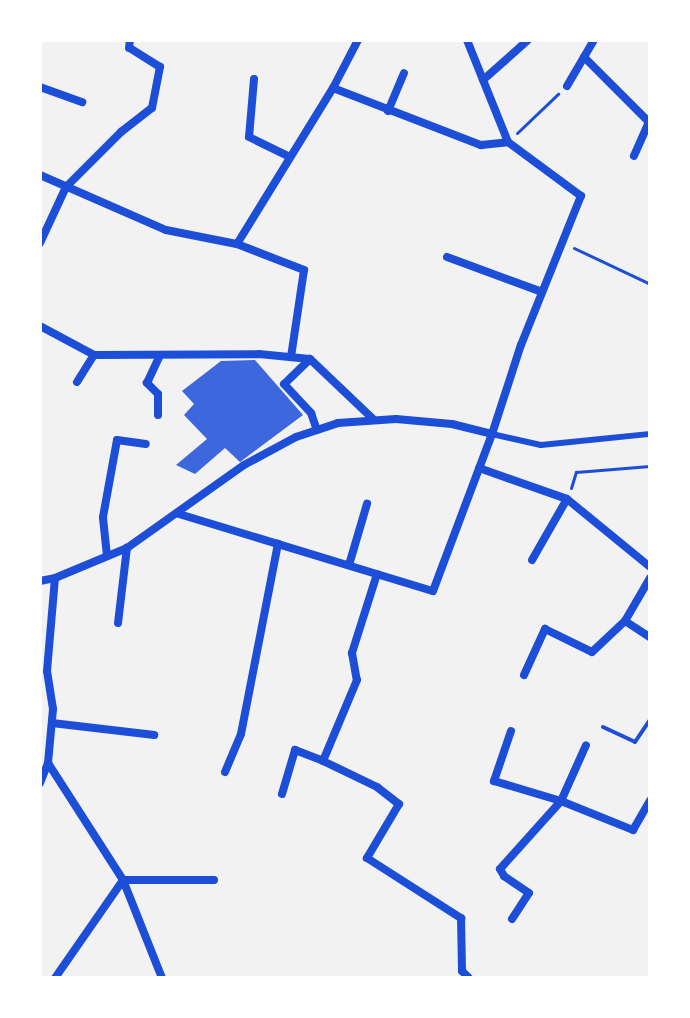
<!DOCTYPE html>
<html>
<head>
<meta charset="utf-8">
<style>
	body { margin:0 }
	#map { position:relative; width:690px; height:1018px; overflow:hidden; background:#f2f2f2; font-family:Rubik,sans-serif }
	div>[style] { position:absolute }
	.building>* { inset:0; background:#3d67dc }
	.path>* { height:3px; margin:-1.5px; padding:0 1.5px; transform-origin:1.5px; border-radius:1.5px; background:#1d4ed8 }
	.service>* { height:4px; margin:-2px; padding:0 2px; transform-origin:2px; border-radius:2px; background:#1d4ed8 }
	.pedestrian>* { height:6px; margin:-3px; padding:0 3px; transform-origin:3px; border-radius:3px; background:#1d4ed8 }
	.minor>* { height:8px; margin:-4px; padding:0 4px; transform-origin:4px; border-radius:4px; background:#1d4ed8 }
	span { translate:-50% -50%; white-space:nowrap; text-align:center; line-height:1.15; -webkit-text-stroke:8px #fff; paint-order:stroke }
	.frame { position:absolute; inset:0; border:42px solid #fff; pointer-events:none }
</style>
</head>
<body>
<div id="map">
	<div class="building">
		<i style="clip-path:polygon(255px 360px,303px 415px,240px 462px,225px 448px,195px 474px,176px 465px,207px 439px,184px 415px,194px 404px,182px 391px,221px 361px)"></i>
	</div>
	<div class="path">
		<i style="left:517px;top:133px;width:57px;rotate:-43.6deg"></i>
		<i style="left:574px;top:248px;width:84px;rotate:25.3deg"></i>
		<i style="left:571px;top:488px;width:17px;rotate:-73deg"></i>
		<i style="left:576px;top:472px;width:74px;rotate:-4.6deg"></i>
	</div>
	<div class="service">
		<i style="left:603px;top:727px;width:35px;rotate:25deg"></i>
		<i style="left:635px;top:742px;width:27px;rotate:-56deg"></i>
	</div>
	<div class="pedestrian">
		<i style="left:492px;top:434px;width:50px;rotate:12.7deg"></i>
		<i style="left:541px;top:445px;width:110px;rotate:-5.8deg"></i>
	</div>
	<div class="minor">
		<i style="left:584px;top:57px;width:92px;rotate:45deg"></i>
		<i style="left:649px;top:122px;width:37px;rotate:114deg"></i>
		<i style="left:254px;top:79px;width:58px;rotate:94.9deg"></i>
		<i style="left:249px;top:137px;width:43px;rotate:26deg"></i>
		<i style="left:483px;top:80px;width:59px;rotate:-41.6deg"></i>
		<i style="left:567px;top:86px;width:53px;rotate:-59.6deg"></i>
		<i style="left:40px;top:87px;width:45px;rotate:19.7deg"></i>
		<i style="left:333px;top:88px;width:159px;rotate:21.1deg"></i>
		<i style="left:481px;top:145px;width:27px;rotate:-6deg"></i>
		<i style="left:388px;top:111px;width:41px;rotate:-67.2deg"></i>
		<i style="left:40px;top:175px;width:137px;rotate:23.6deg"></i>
		<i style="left:166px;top:230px;width:72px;rotate:11.2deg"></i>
		<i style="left:237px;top:244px;width:72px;rotate:21.2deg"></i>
		<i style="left:304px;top:270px;width:88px;rotate:98.5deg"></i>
		<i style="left:40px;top:243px;width:62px;rotate:-65.1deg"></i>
		<i style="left:66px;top:187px;width:78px;rotate:-45deg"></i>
		<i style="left:121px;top:132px;width:39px;rotate:-38deg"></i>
		<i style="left:152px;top:108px;width:42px;rotate:-79deg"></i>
		<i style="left:160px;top:67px;width:36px;rotate:-148deg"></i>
		<i style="left:129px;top:48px;width:8px;rotate:-83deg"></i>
		<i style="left:237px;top:244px;width:183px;rotate:-58.4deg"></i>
		<i style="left:333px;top:88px;width:54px;rotate:-62.5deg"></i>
		<i style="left:447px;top:257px;width:101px;rotate:20.2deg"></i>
		<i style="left:40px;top:326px;width:61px;rotate:28.2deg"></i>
		<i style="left:94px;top:355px;width:165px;rotate:-0.3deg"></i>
		<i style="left:259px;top:354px;width:51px;rotate:5.6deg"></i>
		<i style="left:310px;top:359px;width:88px;rotate:43.6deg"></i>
		<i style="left:310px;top:359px;width:36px;rotate:136deg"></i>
		<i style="left:284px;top:384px;width:40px;rotate:47deg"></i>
		<i style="left:311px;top:413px;width:18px;rotate:71deg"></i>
		<i style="left:77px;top:382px;width:32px;rotate:-58deg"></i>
		<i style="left:158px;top:415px;width:21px;rotate:-90deg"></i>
		<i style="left:158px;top:394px;width:16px;rotate:-135deg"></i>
		<i style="left:147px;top:383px;width:29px;rotate:-65deg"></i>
		<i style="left:479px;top:468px;width:93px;rotate:19.4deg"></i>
		<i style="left:567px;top:499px;width:107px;rotate:39.3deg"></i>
		<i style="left:179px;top:514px;width:265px;rotate:16.9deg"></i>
		<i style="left:433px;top:591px;width:168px;rotate:-69.4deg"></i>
		<i style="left:492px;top:434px;width:94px;rotate:-72deg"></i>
		<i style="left:521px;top:345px;width:161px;rotate:-68.1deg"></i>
		<i style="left:581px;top:196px;width:91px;rotate:-143.5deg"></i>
		<i style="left:508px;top:142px;width:110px;rotate:-111.9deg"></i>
		<i style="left:107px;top:556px;width:39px;rotate:-96deg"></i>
		<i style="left:103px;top:517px;width:78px;rotate:-79.7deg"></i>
		<i style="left:117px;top:440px;width:29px;rotate:8deg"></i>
		<i style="left:532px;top:560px;width:70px;rotate:-60.2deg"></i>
		<i style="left:349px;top:565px;width:64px;rotate:-73.6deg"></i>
		<i style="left:377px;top:574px;width:83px;rotate:107.6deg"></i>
		<i style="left:352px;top:653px;width:27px;rotate:80deg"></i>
		<i style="left:357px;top:680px;width:88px;rotate:112.8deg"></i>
		<i style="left:323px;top:761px;width:60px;rotate:25.7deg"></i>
		<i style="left:377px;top:787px;width:28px;rotate:38deg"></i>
		<i style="left:399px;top:804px;width:63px;rotate:120.7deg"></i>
		<i style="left:367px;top:858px;width:112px;rotate:32.6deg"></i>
		<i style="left:461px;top:918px;width:53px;rotate:88.9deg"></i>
		<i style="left:462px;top:971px;width:10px;rotate:45deg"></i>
		<i style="left:650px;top:578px;width:50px;rotate:120.2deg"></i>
		<i style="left:625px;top:621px;width:30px;rotate:33deg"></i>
		<i style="left:40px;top:581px;width:15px;rotate:-11deg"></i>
		<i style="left:55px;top:578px;width:78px;rotate:-22.6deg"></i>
		<i style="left:127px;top:548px;width:143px;rotate:-35.4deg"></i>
		<i style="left:244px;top:465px;width:59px;rotate:-28.3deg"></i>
		<i style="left:296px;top:437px;width:44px;rotate:-18.4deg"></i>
		<i style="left:338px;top:423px;width:58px;rotate:-3.9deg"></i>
		<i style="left:396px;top:419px;width:56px;rotate:5.1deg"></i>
		<i style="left:452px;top:424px;width:41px;rotate:14deg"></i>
		<i style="left:118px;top:623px;width:76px;rotate:-83.2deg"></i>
		<i style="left:524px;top:675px;width:51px;rotate:-65.5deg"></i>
		<i style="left:545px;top:629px;width:52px;rotate:26.1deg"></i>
		<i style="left:592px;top:652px;width:45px;rotate:-43.2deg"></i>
		<i style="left:52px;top:723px;width:103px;rotate:6.7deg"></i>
		<i style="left:511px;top:731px;width:53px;rotate:108.8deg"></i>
		<i style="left:494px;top:781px;width:70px;rotate:16.6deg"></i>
		<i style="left:561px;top:801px;width:78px;rotate:21.9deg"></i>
		<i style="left:633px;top:830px;width:34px;rotate:-60deg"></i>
		<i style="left:48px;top:763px;width:139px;rotate:57.3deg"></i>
		<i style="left:123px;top:880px;width:105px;rotate:68.3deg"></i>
		<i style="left:225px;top:772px;width:41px;rotate:-67.2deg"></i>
		<i style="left:241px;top:734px;width:194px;rotate:-79deg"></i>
		<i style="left:40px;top:783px;width:22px;rotate:-68deg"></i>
		<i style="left:48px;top:763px;width:54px;rotate:-84.7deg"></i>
		<i style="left:53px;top:709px;width:38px;rotate:-99deg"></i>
		<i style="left:47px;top:671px;width:93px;rotate:-85.1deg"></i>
		<i style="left:282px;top:794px;width:46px;rotate:-73.5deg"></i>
		<i style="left:295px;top:750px;width:30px;rotate:21deg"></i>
		<i style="left:512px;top:919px;width:31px;rotate:-57deg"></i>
		<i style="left:529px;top:893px;width:30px;rotate:-146deg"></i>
		<i style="left:504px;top:876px;width:8px;rotate:-120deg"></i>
		<i style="left:500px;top:869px;width:91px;rotate:-48.1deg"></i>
		<i style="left:561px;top:801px;width:61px;rotate:-65.9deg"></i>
		<i style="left:55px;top:978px;width:119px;rotate:-55.2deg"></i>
		<i style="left:123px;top:880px;width:91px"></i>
	</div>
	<div class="frame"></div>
</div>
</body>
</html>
